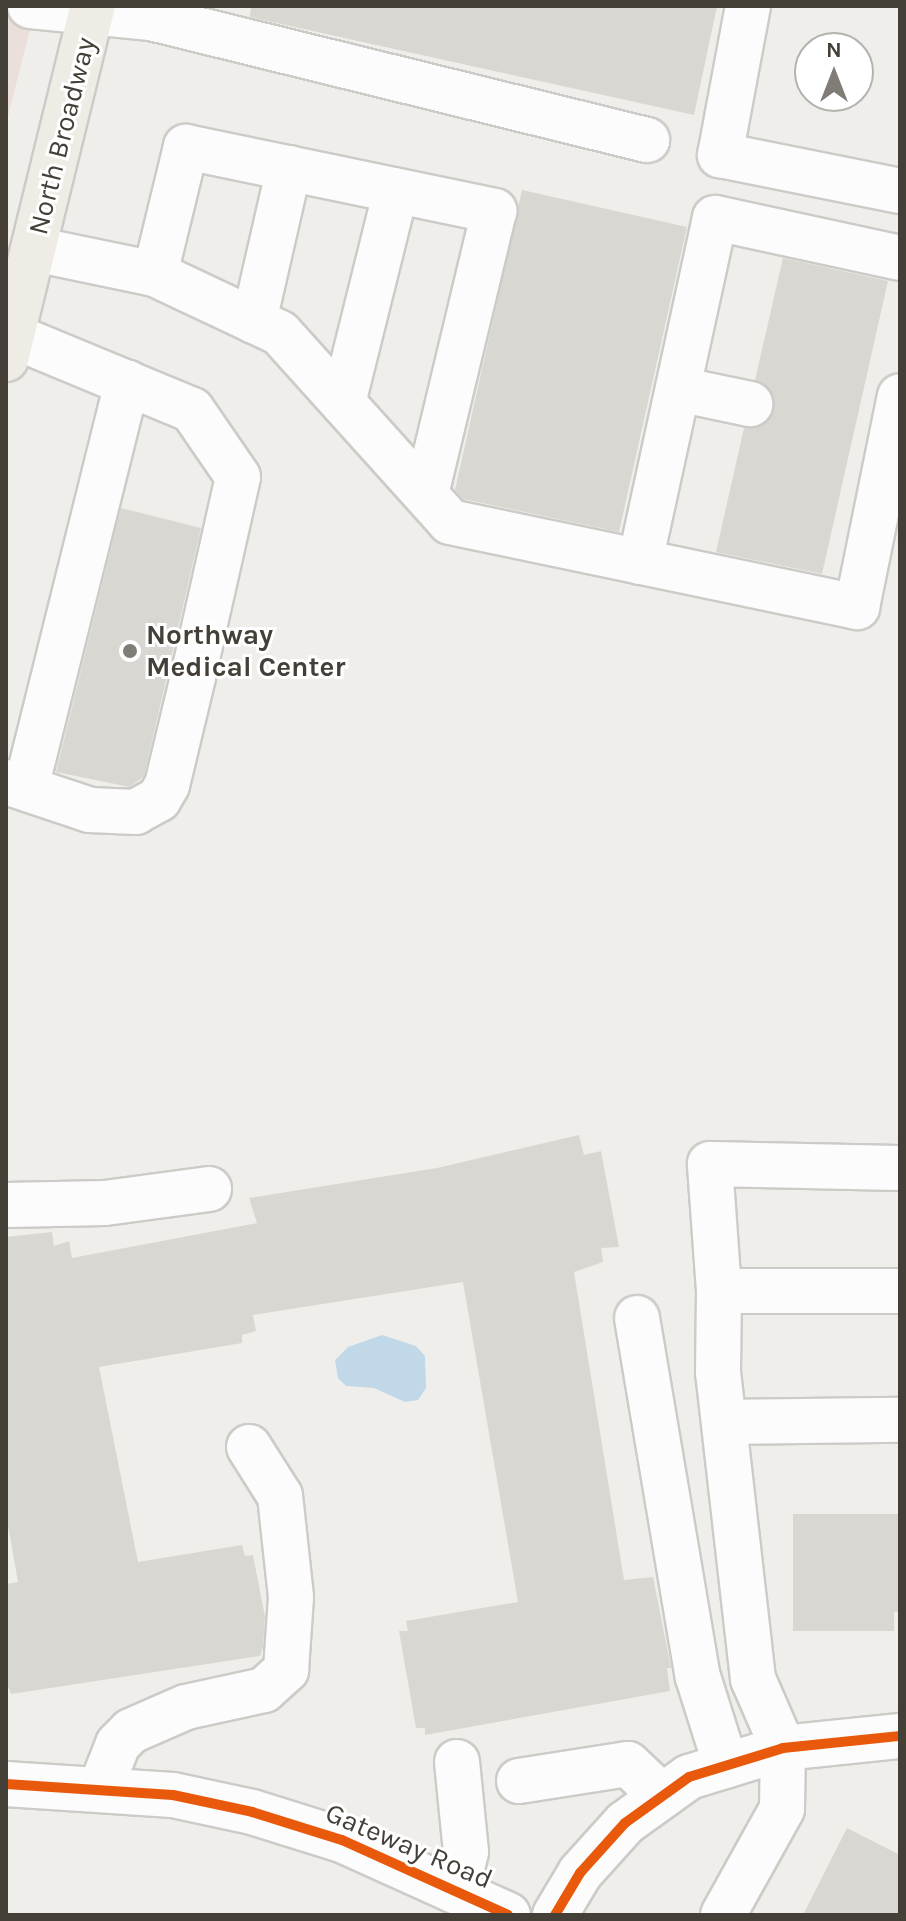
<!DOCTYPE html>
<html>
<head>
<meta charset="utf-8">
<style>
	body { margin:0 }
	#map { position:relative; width:906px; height:1921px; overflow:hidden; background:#f0eeea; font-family:Karla,sans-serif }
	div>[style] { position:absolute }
	.medical>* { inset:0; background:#eadfdb }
	.water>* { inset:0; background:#c0d8e8 }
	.building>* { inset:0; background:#d9d7d2 }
	.roads { filter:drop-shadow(2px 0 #cdcbc8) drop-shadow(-2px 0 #cdcbc8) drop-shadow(0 2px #cdcbc8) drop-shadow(0 -2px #cdcbc8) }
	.minor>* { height:44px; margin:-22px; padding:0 22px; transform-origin:22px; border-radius:22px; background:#fdfcfc }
	.major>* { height:44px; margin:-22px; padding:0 22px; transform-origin:22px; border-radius:22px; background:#efece5 }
	.cycleway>* { height:10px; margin:-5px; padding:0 5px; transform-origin:5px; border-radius:5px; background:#e8590c }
	.dots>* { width:22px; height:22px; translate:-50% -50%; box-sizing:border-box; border:4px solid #fff; border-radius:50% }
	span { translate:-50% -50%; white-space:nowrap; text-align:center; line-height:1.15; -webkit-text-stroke:6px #fff; paint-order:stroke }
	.street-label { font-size:28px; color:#443f37 }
	.poi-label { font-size:28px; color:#443f37; font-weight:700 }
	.left { translate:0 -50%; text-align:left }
	.frame { position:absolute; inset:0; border:8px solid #443f37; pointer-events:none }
	.north { position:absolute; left:794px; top:32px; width:80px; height:80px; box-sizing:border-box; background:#fff; border:2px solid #b4b2af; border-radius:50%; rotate:0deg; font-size:22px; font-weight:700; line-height:32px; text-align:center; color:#443f37 }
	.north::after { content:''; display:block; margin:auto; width:28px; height:36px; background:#807c76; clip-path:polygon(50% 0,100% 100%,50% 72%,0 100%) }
</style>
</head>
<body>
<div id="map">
	<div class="medical">
		<i style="clip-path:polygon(6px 6px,36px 6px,6px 124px)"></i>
	</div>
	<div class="water">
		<i style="clip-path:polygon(382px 1335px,416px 1346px,425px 1356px,426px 1388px,418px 1400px,405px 1402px,374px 1388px,346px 1386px,338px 1378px,335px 1360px,348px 1347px)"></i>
	</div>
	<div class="building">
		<i style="clip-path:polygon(251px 6px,717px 6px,694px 115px,250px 17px)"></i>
		<i style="clip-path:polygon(522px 190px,687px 227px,619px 532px,463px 499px,455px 490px)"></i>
		<i style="clip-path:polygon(783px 258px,888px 281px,822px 574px,716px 552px,744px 428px,759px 427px,774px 410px,773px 395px,755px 380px)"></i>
		<i style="clip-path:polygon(121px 508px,201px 528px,144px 776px,130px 787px,56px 772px)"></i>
		<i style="clip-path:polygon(579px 1135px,584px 1155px,601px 1151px,619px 1247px,601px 1248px,603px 1262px,574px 1272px,624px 1580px,653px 1577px,671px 1668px,667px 1668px,670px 1691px,425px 1735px,425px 1728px,416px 1728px,399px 1631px,408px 1631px,406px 1621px,518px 1602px,463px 1282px,253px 1315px,256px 1331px,242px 1335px,242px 1343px,99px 1367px,138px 1562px,242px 1545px,245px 1556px,253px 1555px,265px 1617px,263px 1647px,260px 1656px,11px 1694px,6px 1682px,6px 1584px,18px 1582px,6px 1514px,6px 1237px,52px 1232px,54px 1246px,69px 1241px,72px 1258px,257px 1223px,249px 1198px,437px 1168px)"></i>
		<i style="clip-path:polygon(793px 1514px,899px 1514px,900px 1612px,894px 1612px,894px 1631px,793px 1631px)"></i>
		<i style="clip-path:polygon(847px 1828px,900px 1855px,900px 1915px,803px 1915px)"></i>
	</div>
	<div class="roads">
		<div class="minor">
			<i style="left:30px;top:6px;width:122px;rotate:5.7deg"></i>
			<i style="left:151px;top:18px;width:511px;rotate:13.82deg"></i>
			<i style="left:748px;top:6px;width:152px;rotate:100.6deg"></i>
			<i style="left:720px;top:155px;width:184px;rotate:11.3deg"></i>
			<i style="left:34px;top:249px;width:124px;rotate:11.7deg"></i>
			<i style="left:155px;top:274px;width:138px;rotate:25.3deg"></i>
			<i style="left:280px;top:333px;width:254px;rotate:48deg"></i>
			<i style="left:450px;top:522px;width:416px;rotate:11.8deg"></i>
			<i style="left:857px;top:607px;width:215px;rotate:-78.5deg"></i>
			<i style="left:155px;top:274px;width:131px;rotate:-76.3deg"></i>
			<i style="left:186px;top:147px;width:315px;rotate:11.7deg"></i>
			<i style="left:494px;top:211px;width:291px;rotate:103.5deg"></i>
			<i style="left:254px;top:321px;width:157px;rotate:-77.1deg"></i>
			<i style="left:6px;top:333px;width:201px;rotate:22.5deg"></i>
			<i style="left:192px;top:410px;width:81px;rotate:55.5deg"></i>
			<i style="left:238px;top:477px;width:205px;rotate:102.7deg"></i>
			<i style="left:193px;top:677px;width:111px;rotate:103.5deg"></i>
			<i style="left:167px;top:785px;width:16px;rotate:120deg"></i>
			<i style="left:159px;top:799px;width:26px;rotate:151deg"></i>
			<i style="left:136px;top:812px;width:46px;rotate:-177.5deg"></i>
			<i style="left:90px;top:810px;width:89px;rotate:-161.6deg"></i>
			<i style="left:678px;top:389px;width:74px;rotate:11.8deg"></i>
			<i style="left:343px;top:403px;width:219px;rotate:-76deg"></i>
			<i style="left:640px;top:562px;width:352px;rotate:-77.7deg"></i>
			<i style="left:715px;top:218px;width:189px;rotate:12.2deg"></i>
			<i style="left:26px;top:788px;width:418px;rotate:-76deg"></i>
			<i style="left:6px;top:1205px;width:99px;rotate:-1.2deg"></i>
			<i style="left:105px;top:1203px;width:105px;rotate:-7.7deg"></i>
			<i style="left:719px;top:1291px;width:127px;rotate:-94.1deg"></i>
			<i style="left:710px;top:1164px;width:190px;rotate:1.2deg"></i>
			<i style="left:637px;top:1318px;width:364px;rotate:80.4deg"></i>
			<i style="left:698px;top:1677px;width:93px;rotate:72.5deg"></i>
			<i style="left:724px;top:1422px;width:176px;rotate:-0.7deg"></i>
			<i style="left:457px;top:1762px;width:90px;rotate:84.3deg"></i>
			<i style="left:466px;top:1852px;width:38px;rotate:104deg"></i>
			<i style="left:519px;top:1781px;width:110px;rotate:-8.9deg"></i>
			<i style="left:628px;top:1764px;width:47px;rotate:43.3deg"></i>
			<i style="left:6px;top:1784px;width:167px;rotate:3.8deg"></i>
			<i style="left:173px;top:1795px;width:81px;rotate:12.1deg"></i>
			<i style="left:252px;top:1812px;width:94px;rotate:17.3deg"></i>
			<i style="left:342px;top:1840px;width:182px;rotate:24.3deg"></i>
			<i style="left:101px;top:1787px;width:46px;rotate:-68.4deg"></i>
			<i style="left:118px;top:1744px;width:18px;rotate:-45deg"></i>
			<i style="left:131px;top:1731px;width:60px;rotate:-23.6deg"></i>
			<i style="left:186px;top:1707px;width:80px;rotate:-12.3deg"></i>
			<i style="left:264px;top:1690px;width:30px;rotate:-42deg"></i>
			<i style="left:286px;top:1670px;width:73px;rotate:-86.1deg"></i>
			<i style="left:291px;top:1597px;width:102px;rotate:-96.2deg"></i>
			<i style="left:280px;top:1496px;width:58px;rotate:-122.3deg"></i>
			<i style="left:555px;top:1915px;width:49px;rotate:-59.2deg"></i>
			<i style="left:580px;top:1873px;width:67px;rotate:-48deg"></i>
			<i style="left:625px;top:1823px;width:79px;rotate:-35.7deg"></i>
			<i style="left:689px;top:1777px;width:98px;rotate:-17.1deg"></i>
			<i style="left:783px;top:1748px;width:118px;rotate:-5.9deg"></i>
			<i style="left:723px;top:1915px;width:121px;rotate:-60.9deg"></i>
			<i style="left:782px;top:1809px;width:61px;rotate:-89.1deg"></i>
			<i style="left:783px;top:1748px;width:75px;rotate:-113.5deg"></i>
			<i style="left:753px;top:1679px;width:308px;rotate:-96.5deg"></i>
			<i style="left:718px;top:1373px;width:82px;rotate:-89.3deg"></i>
			<i style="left:719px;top:1291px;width:181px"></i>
		</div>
		<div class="major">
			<i style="left:6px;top:359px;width:364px;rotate:-76.2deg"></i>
		</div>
	</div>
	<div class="cycleway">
		<i style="left:6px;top:1784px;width:167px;rotate:3.8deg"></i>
		<i style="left:173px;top:1795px;width:81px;rotate:12.1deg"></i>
		<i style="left:252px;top:1812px;width:94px;rotate:17.3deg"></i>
		<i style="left:342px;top:1840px;width:182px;rotate:24.3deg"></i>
		<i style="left:555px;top:1915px;width:49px;rotate:-59.2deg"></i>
		<i style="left:580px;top:1873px;width:67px;rotate:-48deg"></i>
		<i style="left:625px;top:1823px;width:79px;rotate:-35.7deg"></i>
		<i style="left:689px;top:1777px;width:98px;rotate:-17.1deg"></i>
		<i style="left:783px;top:1748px;width:118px;rotate:-5.9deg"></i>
	</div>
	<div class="dots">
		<i style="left:130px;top:651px;background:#807c76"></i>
	</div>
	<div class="street-label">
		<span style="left:62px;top:136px;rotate:-76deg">North Broadway</span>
		<span style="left:409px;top:1846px;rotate:23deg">Gateway Road</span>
	</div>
	<div class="poi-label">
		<span class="left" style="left:146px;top:651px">Northway<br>Medical Center</span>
	</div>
	<div class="frame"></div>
	<div class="north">N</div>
</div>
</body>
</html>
